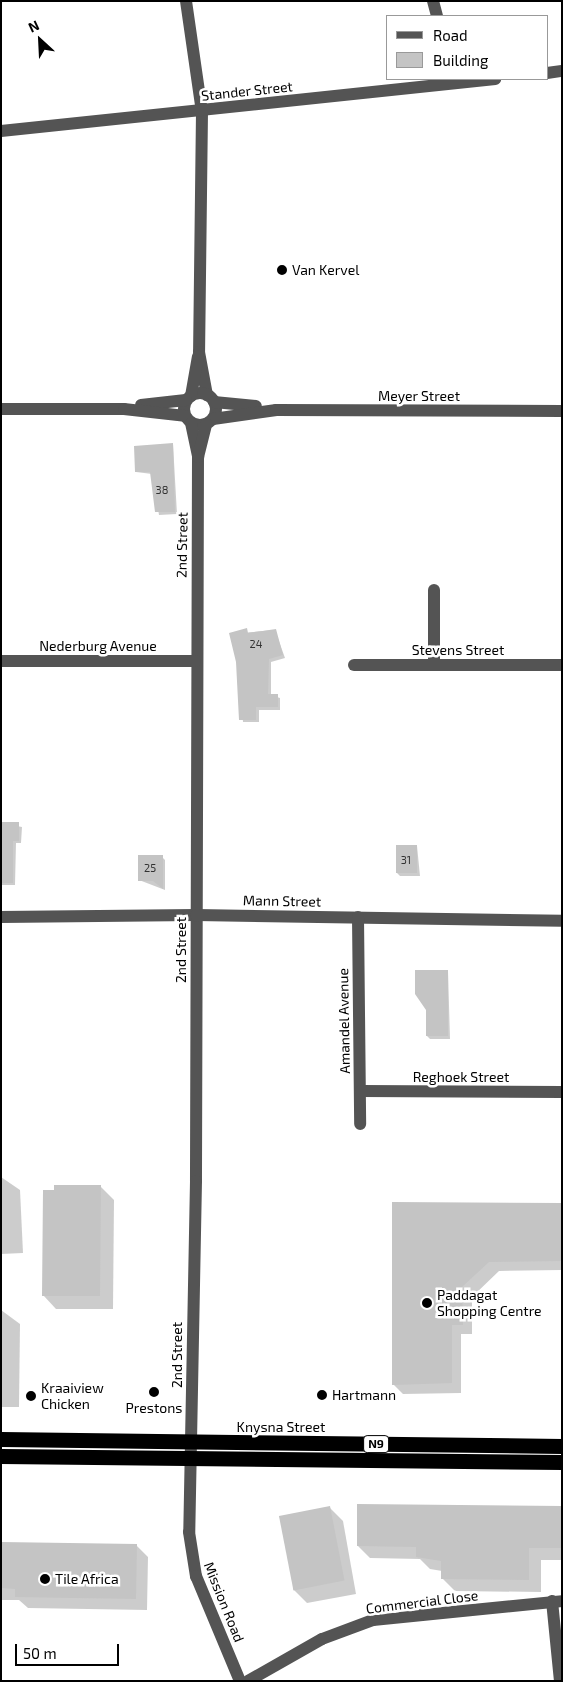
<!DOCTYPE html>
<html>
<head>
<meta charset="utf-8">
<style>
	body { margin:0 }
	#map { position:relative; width:563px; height:1682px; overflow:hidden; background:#fff; font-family:"Exo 2",sans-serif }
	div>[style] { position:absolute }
	.shadow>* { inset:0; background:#0003 }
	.building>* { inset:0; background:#c4c4c4; transform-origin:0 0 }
	.minor>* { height:12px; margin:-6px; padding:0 6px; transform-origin:6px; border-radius:6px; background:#545454 }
	.minor>.ring { margin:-6px; padding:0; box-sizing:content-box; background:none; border:12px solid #545454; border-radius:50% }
	.highway>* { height:15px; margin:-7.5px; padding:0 7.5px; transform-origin:7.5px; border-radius:7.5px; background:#000 }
	.dots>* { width:14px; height:14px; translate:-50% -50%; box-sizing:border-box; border:2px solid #fff; border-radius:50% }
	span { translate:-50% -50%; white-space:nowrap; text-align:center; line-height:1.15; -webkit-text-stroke:5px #fff; paint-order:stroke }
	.number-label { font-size:11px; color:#313131 }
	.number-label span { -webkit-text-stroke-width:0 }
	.shield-label span { padding:1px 4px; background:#fff; border:1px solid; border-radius:4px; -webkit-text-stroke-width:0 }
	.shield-label { font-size:12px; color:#000; font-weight:700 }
	.street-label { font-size:14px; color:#000 }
	.poi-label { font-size:14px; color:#000 }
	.left { translate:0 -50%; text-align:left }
	.frame { position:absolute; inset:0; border:2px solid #000; pointer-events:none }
	.legend { position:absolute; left:386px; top:15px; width:162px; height:65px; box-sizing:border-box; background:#fff; border:1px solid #999; margin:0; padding:6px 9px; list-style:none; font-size:15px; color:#000 }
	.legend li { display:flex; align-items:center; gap:10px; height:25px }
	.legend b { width:25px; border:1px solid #999 }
	.north { position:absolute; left:15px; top:15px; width:50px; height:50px; -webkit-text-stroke:4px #fff; paint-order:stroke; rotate:335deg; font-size:14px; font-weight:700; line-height:20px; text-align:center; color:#000 }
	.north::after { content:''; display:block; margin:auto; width:18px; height:22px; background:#000; clip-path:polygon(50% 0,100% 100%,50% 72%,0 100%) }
	.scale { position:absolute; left:15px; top:1644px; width:104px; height:22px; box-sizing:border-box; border:2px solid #000; border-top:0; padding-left:6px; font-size:15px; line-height:18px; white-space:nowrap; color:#000; -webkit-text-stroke:4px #fff; paint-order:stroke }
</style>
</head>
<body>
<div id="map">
	<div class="shadow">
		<i style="clip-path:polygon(173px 444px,177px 514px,159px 515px,152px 474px,136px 472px)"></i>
		<i style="clip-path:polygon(275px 630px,285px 658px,271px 662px,271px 695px,280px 698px,280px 710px,259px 710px,259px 722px,243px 722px,238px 661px,230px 634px)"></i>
		<i style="clip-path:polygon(1px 823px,22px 827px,21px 843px,16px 843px,15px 885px,1px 885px)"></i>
		<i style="clip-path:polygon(417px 846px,420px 876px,400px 876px,397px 873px)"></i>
		<i style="clip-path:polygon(162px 857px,165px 860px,165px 890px,139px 880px)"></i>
		<i style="clip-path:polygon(448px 971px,450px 1039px,430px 1039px,427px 1036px)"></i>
		<i style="clip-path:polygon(1px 1177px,20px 1190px,23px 1253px,1px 1254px)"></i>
		<i style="clip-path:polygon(100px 1186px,114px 1200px,113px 1309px,56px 1309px,43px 1295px)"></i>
		<i style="clip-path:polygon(393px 1203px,562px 1204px,562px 1270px,499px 1271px,472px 1297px,472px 1334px,461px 1334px,461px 1393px,403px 1394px,393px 1384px)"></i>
		<i style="clip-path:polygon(1px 1310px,20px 1324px,19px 1407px,1px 1407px)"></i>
		<i style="clip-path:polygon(562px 1507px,562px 1560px,541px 1560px,541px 1592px,455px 1591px,442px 1578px,442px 1571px,430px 1569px,420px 1559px,370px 1558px,358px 1546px)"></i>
		<i style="clip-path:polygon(330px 1508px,343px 1521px,356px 1594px,307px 1603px,293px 1589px)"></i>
		<i style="clip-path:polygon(1px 1543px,136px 1545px,148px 1557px,147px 1610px,28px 1608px,19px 1600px,1px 1600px)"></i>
	</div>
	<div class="building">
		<i style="clip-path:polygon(173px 443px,175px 512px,155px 512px,150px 472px,135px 472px,134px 446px)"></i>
		<i style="clip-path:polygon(247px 628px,248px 633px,276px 629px,283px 655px,269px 659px,268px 694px,278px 694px,278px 707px,256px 707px,256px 720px,239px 720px,236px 662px,229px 633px)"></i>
		<i style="clip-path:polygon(1px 822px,19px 822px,19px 841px,13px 841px,13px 883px,1px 883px)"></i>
		<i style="left:396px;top:845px;width:21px;height:28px"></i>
		<i style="clip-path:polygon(138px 855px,163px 855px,163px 889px,153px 881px,138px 881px)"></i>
		<i style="clip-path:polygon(415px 970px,448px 970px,448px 1036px,426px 1036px,426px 1010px,415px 994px)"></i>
		<i style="clip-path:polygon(54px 1185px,101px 1185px,100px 1296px,42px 1296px,43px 1190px,54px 1190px)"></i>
		<i style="clip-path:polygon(392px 1202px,562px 1203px,562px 1261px,489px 1262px,462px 1287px,463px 1325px,452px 1325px,452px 1383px,392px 1385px)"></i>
		<i style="clip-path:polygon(357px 1504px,562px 1506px,562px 1548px,529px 1548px,529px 1580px,441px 1579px,441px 1561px,416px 1557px,416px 1547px,357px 1546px)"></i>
		<i style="left:330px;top:1506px;width:76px;height:52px;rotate:79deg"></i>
		<i style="clip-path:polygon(1px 1542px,137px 1544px,136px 1599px,15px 1597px,15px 1589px,1px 1588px)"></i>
	</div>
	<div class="minor">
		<i style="left:186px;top:1px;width:112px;rotate:81.8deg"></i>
		<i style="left:202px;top:112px;width:240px;rotate:90.7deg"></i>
		<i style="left:199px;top:352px;width:44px;rotate:79.5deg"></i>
		<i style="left:433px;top:1px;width:16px;rotate:75deg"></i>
		<i style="left:547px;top:73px;width:15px;rotate:-8deg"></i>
		<i style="left:1px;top:131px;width:497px;rotate:-6deg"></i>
		<i class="ring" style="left:184px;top:393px;width:20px;height:20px"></i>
		<i style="left:191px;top:396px;width:40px;rotate:-80deg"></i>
		<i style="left:214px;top:402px;width:42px;rotate:5.4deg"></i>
		<i style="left:141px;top:405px;width:45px;rotate:-6.3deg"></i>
		<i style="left:1px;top:409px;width:123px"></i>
		<i style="left:124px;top:409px;width:61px;rotate:6.5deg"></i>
		<i style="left:213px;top:419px;width:64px;rotate:-8.1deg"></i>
		<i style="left:276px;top:410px;width:286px;rotate:0.2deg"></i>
		<i style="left:191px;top:423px;width:35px;rotate:78deg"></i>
		<i style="left:198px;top:457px;width:724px;rotate:90.16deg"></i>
		<i style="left:196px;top:1181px;width:351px;rotate:91.1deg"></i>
		<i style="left:189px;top:1532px;width:45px;rotate:81deg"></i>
		<i style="left:196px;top:1576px;width:114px;rotate:67.3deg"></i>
		<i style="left:198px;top:457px;width:34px;rotate:-76deg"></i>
		<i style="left:434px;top:590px;width:75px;rotate:90deg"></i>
		<i style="left:1px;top:661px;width:194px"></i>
		<i style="left:354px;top:665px;width:208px"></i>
		<i style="left:1px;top:917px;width:195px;rotate:-0.6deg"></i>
		<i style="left:196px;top:915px;width:366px;rotate:0.9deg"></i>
		<i style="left:358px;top:917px;width:207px;rotate:89.4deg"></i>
		<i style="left:361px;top:1091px;width:201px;rotate:0.3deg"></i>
		<i style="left:552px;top:1601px;width:80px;rotate:84.3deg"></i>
		<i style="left:248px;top:1681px;width:85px;rotate:-29.6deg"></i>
		<i style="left:322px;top:1639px;width:54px;rotate:-20.4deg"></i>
		<i style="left:373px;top:1620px;width:190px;rotate:-5.7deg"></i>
	</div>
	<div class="highway">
		<i style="left:1px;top:1439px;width:561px;rotate:0.71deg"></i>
		<i style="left:1px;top:1456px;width:561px;rotate:0.61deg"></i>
	</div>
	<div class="dots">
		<i style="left:282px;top:270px;background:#000"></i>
		<i style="left:427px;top:1303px;background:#000"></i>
		<i style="left:154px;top:1392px;background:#000"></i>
		<i style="left:322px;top:1395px;background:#000"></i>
		<i style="left:31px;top:1396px;background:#000"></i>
		<i style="left:45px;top:1579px;background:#000"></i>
	</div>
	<div class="number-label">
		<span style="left:162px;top:490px">38</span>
		<span style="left:256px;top:644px">24</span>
		<span style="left:406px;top:860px">31</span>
		<span style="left:150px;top:868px">25</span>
	</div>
	<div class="shield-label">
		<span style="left:376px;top:1444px">N9</span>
	</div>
	<div class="street-label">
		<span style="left:247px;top:91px;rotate:-6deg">Stander Street</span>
		<span style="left:419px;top:396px">Meyer Street</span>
		<span style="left:182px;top:545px;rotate:-89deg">2nd Street</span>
		<span style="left:98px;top:646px">Nederburg Avenue</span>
		<span style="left:458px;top:650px">Stevens Street</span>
		<span style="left:282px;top:901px;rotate:1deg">Mann Street</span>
		<span style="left:181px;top:950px;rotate:-90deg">2nd Street</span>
		<span style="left:344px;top:1021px;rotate:-91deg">Amandel Avenue</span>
		<span style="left:461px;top:1077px">Reghoek Street</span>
		<span style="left:177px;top:1355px;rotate:-90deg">2nd Street</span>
		<span style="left:281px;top:1427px">Knysna Street</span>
		<span style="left:224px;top:1602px;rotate:68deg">Mission Road</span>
		<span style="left:422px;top:1602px;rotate:-7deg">Commercial Close</span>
	</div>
	<div class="poi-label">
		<span class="left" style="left:292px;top:270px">Van Kervel</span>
		<span class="left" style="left:437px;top:1303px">Paddagat<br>Shopping Centre</span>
		<span class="left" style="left:41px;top:1396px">Kraaiview<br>Chicken</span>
		<span class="left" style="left:332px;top:1395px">Hartmann</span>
		<span style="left:154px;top:1408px">Prestons</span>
		<span class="left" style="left:55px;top:1579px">Tile Africa</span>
	</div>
	<div class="frame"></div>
	<ul class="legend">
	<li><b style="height:6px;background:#545454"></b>Road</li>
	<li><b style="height:14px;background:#c4c4c4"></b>Building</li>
	</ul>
	<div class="north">N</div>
	<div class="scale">50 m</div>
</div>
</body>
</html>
